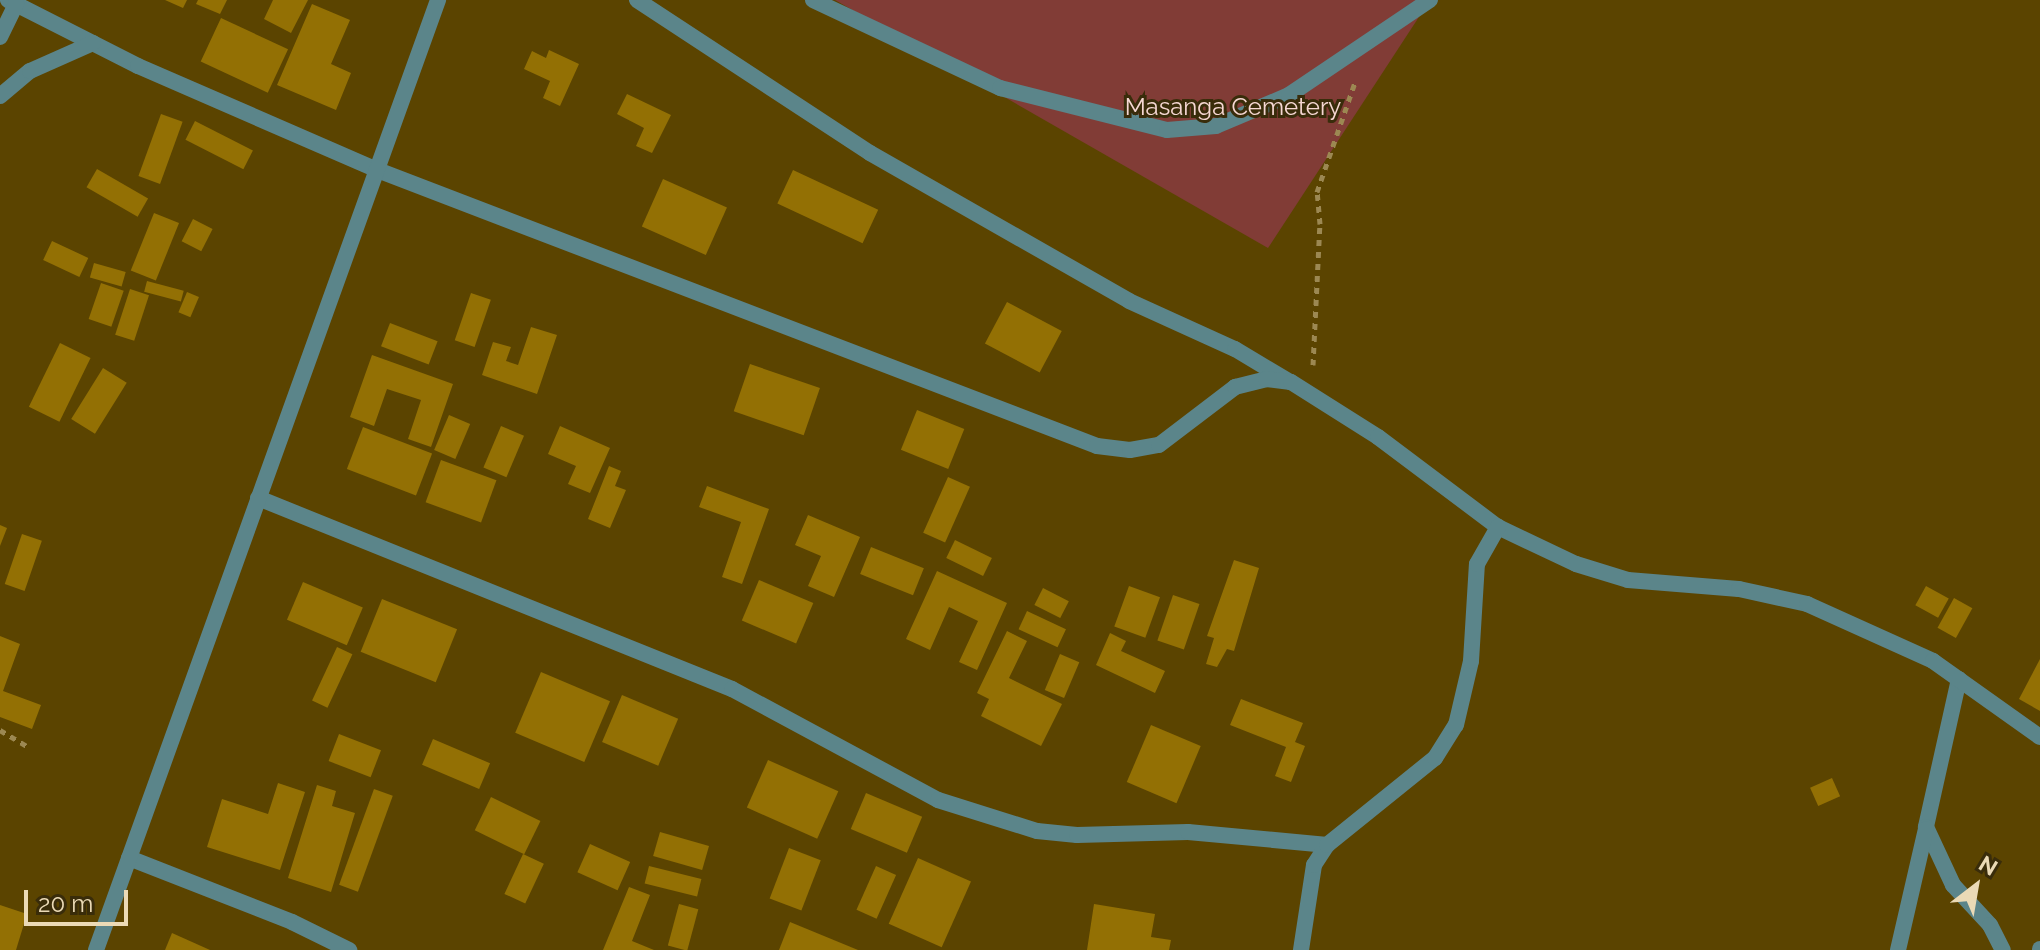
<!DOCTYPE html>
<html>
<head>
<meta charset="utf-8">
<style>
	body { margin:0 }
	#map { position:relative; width:2040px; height:950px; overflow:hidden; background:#5b4400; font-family:Raleway,sans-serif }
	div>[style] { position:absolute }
	.green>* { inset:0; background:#813c36 }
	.building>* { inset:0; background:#937004; transform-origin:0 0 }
	.path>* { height:5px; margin-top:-2.5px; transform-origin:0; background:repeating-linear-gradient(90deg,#9c8852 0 6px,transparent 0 12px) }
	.service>* { height:16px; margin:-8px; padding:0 8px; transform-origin:8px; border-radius:8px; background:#5b858a }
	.minor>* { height:16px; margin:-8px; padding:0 8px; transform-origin:8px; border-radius:8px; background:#5b858a }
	span { translate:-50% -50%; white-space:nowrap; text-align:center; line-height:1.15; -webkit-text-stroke:6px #392c0a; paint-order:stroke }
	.park-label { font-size:24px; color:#f6d7d3 }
	.north { position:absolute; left:1936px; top:846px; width:80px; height:80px; -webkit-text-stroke:6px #392c0a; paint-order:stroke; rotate:31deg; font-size:22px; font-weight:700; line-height:32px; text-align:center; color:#ebdab6 }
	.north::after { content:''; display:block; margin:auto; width:28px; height:36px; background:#ebdab6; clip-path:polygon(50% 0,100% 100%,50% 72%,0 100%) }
	.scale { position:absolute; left:24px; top:890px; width:104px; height:36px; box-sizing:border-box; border:4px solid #ebdab6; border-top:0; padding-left:10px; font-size:24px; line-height:28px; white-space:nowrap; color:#ebdab6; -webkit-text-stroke:6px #392c0a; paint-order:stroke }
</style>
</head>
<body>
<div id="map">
	<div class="green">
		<i style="clip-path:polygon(835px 0,1430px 0,1268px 248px)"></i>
	</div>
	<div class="building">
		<i style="clip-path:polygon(165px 0,187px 0,183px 8px)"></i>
		<i style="clip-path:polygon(198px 0,227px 0,220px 14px,196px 4px)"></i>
		<i style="clip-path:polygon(273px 0,308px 0,291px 33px,264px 19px)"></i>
		<i style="clip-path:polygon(312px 4px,350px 20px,331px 64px,351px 73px,336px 110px,277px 85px)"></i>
		<i style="left:221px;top:18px;width:74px;height:48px;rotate:25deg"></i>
		<i style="clip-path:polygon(549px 50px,579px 64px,560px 106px,543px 98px,550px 81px,524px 69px,532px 51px,546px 58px)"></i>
		<i style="clip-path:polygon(627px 94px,671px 115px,652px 153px,636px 146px,644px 128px,617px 114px)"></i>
		<i style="left:161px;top:114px;width:23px;height:66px;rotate:20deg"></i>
		<i style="left:195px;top:121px;width:65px;height:21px;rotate:27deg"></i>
		<i style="left:97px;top:169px;width:59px;height:21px;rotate:30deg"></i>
		<i style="left:793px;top:170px;width:94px;height:37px;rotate:25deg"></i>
		<i style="left:663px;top:179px;width:70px;height:52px;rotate:24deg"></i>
		<i style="left:154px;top:213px;width:27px;height:62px;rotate:22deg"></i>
		<i style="left:193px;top:219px;width:22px;height:25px;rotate:27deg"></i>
		<i style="left:52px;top:241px;width:40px;height:21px;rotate:25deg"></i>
		<i style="left:94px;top:263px;width:33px;height:15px;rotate:16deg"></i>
		<i style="left:147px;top:281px;width:38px;height:11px;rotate:15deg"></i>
		<i style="left:101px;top:283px;width:24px;height:38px;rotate:19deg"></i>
		<i style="left:130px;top:289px;width:20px;height:48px;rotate:18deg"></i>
		<i style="left:187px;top:292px;width:13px;height:22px;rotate:23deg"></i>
		<i style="left:471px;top:293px;width:21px;height:50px;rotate:19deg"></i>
		<i style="left:1007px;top:302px;width:62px;height:47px;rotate:28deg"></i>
		<i style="left:390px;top:323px;width:51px;height:25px;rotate:21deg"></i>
		<i style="clip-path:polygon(531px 327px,557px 335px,537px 394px,482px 375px,493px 342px,511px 347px,506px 361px,518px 365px)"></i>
		<i style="left:60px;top:343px;width:34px;height:71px;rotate:26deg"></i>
		<i style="clip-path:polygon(372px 355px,453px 384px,431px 447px,408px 439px,421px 400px,387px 389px,374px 426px,350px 417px)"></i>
		<i style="left:750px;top:364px;width:74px;height:50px;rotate:19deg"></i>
		<i style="left:103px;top:368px;width:28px;height:60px;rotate:32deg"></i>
		<i style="left:917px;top:410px;width:51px;height:43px;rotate:22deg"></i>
		<i style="left:449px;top:415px;width:23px;height:38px;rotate:23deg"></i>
		<i style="left:501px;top:426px;width:25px;height:45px;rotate:23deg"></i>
		<i style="clip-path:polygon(560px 426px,610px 448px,590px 493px,568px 484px,576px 466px,548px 454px)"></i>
		<i style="left:363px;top:427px;width:74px;height:45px;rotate:21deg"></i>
		<i style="left:441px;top:460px;width:59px;height:45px;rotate:20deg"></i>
		<i style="clip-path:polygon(609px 466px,621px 471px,615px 486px,626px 490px,610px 528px,588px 519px)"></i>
		<i style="left:948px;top:477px;width:24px;height:61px;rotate:24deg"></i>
		<i style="clip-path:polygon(707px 486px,769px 509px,742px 584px,722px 577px,741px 522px,699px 507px)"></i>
		<i style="clip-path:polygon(808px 515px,860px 537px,834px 597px,808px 586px,821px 556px,795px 545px)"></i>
		<i style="clip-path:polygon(0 525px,7px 528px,0 546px)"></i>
		<i style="left:22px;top:534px;width:21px;height:53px;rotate:19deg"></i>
		<i style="left:955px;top:540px;width:41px;height:20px;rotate:26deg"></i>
		<i style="left:871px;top:547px;width:57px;height:29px;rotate:22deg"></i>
		<i style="clip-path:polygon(1234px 560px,1259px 568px,1234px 651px,1227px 649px,1217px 667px,1206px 664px,1214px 638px,1207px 636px)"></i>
		<i style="clip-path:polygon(937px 571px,1007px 603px,977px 670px,959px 662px,978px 621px,949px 607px,930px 650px,906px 639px)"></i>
		<i style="left:759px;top:580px;width:59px;height:44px;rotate:23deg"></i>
		<i style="left:303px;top:582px;width:65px;height:41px;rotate:23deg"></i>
		<i style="left:1129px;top:586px;width:33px;height:43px;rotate:20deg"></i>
		<i style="left:1926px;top:586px;width:26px;height:22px;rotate:29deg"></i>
		<i style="left:1043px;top:588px;width:29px;height:19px;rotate:27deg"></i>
		<i style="left:1173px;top:595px;width:28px;height:48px;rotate:19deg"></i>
		<i style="left:1954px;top:598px;width:21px;height:34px;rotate:29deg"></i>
		<i style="left:382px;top:599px;width:81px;height:57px;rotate:22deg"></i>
		<i style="left:1027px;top:611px;width:43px;height:20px;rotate:25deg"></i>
		<i style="clip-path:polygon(1007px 631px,1027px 641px,1009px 678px,1062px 704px,1041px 746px,981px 716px,989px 699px,977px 693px)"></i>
		<i style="clip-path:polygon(1110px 633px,1126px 641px,1121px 651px,1165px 671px,1155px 693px,1096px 665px)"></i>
		<i style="clip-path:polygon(0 636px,20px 644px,3px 691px,41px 705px,32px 729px,0 717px)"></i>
		<i style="left:337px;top:647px;width:17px;height:59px;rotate:25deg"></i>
		<i style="left:1060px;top:654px;width:21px;height:39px;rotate:23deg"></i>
		<i style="clip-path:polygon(2040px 659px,2040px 711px,2019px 699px)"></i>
		<i style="left:541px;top:672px;width:75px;height:66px;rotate:23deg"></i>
		<i style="left:622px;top:695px;width:61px;height:51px;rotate:23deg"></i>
		<i style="clip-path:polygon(1241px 699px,1303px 723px,1295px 742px,1305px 746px,1291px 782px,1275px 776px,1286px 747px,1230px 725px)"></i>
		<i style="left:1151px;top:725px;width:54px;height:62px;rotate:23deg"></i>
		<i style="left:339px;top:734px;width:45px;height:29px;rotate:21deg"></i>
		<i style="left:433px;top:739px;width:62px;height:28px;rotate:23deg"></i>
		<i style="left:768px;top:760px;width:77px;height:52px;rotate:24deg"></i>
		<i style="left:1832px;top:778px;width:20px;height:24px;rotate:66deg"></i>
		<i style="clip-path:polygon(278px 783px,305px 792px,280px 870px,207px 847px,222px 799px,268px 814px)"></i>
		<i style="clip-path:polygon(317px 785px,336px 791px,332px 806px,355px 813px,331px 892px,288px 878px)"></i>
		<i style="left:374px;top:789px;width:20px;height:102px;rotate:20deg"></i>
		<i style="left:866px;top:793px;width:61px;height:39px;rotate:23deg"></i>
		<i style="left:491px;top:797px;width:55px;height:37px;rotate:26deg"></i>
		<i style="left:660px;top:832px;width:51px;height:25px;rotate:16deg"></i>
		<i style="left:590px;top:844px;width:44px;height:31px;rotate:24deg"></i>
		<i style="left:789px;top:848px;width:34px;height:54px;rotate:21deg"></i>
		<i style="left:523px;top:854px;width:23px;height:44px;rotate:25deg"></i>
		<i style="left:918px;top:858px;width:58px;height:72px;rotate:24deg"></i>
		<i style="left:649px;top:866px;width:54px;height:18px;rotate:14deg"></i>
		<i style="left:876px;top:866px;width:22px;height:48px;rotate:24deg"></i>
		<i style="clip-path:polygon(629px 887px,650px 895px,632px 941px,654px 950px,603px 950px)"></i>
		<i style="left:679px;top:904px;width:20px;height:43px;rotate:15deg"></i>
		<i style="clip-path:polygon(1094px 904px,1155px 914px,1151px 937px,1171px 940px,1169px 950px,1087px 950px)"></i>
		<i style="clip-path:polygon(0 905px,27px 914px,16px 950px,0 950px)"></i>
		<i style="clip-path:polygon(790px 922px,858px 950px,779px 950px)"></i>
		<i style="clip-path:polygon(172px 933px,210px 950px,165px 950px)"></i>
	</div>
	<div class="path">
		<i style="left:1313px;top:365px;width:141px;rotate:-87.2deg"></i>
		<i style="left:1320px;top:224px;width:32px;rotate:-95deg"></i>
		<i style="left:1317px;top:192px;width:116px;rotate:-70.9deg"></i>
		<i style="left:0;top:730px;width:31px;rotate:31deg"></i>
	</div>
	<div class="service">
		<i style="left:637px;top:0;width:279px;rotate:33.3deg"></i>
		<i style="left:870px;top:153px;width:298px;rotate:29.7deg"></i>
		<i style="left:1129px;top:301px;width:116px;rotate:24.4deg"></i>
		<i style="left:1235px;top:349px;width:64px;rotate:31deg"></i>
		<i style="left:813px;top:0;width:207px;rotate:25.2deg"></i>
		<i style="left:1000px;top:88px;width:172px;rotate:14.1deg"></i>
		<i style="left:1167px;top:130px;width:49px;rotate:-4.7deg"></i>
		<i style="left:1216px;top:126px;width:79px;rotate:-23deg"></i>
		<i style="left:1289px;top:95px;width:170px;rotate:-34deg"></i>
		<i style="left:1959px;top:679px;width:152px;rotate:102.6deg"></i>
		<i style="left:1926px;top:827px;width:64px;rotate:65deg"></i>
		<i style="left:1953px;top:885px;width:54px;rotate:47.2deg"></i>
		<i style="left:1990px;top:925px;width:28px;rotate:63deg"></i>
		<i style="left:1898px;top:950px;width:124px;rotate:-77deg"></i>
		<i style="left:2040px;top:950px;width:1px;rotate:-90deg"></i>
	</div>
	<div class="minor">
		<i style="left:8px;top:0;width:146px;rotate:26.9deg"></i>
		<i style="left:138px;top:66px;width:264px;rotate:23.5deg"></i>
		<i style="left:380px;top:171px;width:768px;rotate:20.98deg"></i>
		<i style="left:1097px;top:446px;width:33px;rotate:7deg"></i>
		<i style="left:1130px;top:450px;width:29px;rotate:-10deg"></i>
		<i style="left:1159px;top:445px;width:96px;rotate:-37.3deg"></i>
		<i style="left:1235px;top:387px;width:32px;rotate:-14deg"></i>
		<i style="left:1266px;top:379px;width:25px;rotate:7deg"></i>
		<i style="left:1291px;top:382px;width:103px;rotate:32.3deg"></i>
		<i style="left:1378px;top:437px;width:150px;rotate:36.9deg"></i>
		<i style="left:1498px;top:527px;width:86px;rotate:25.4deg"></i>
		<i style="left:1576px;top:564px;width:54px;rotate:17.1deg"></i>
		<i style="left:1628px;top:580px;width:111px;rotate:4.6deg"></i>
		<i style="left:1739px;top:589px;width:70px;rotate:12.4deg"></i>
		<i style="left:1807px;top:604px;width:138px;rotate:24.3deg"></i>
		<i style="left:1933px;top:661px;width:131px;rotate:35.4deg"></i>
		<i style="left:0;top:37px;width:37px;rotate:-64deg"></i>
		<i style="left:0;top:96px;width:39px;rotate:-40deg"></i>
		<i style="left:30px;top:71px;width:69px;rotate:-24deg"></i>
		<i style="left:258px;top:498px;width:511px;rotate:21.95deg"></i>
		<i style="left:732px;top:689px;width:234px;rotate:28.3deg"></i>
		<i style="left:938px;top:800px;width:104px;rotate:17.4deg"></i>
		<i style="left:1037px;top:831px;width:40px;rotate:5.7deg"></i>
		<i style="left:1077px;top:835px;width:111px;rotate:-1.5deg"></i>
		<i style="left:1188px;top:832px;width:140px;rotate:5.3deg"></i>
		<i style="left:129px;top:858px;width:175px;rotate:21.4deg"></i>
		<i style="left:292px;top:922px;width:64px;rotate:26.2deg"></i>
		<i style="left:96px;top:950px;width:1010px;rotate:-70.2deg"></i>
		<i style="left:1301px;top:950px;width:86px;rotate:-81.3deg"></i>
		<i style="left:1314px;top:865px;width:24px;rotate:-57deg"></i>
		<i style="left:1327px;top:845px;width:139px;rotate:-38.9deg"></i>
		<i style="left:1435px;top:758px;width:39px;rotate:-58deg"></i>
		<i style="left:1456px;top:725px;width:66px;rotate:-76.8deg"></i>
		<i style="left:1471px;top:661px;width:97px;rotate:-86.5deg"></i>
		<i style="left:1477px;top:564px;width:43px;rotate:-60.4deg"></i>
	</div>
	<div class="park-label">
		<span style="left:1233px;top:107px">Masanga Cemetery</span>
	</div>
	<div class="north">N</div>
	<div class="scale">20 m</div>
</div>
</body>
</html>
